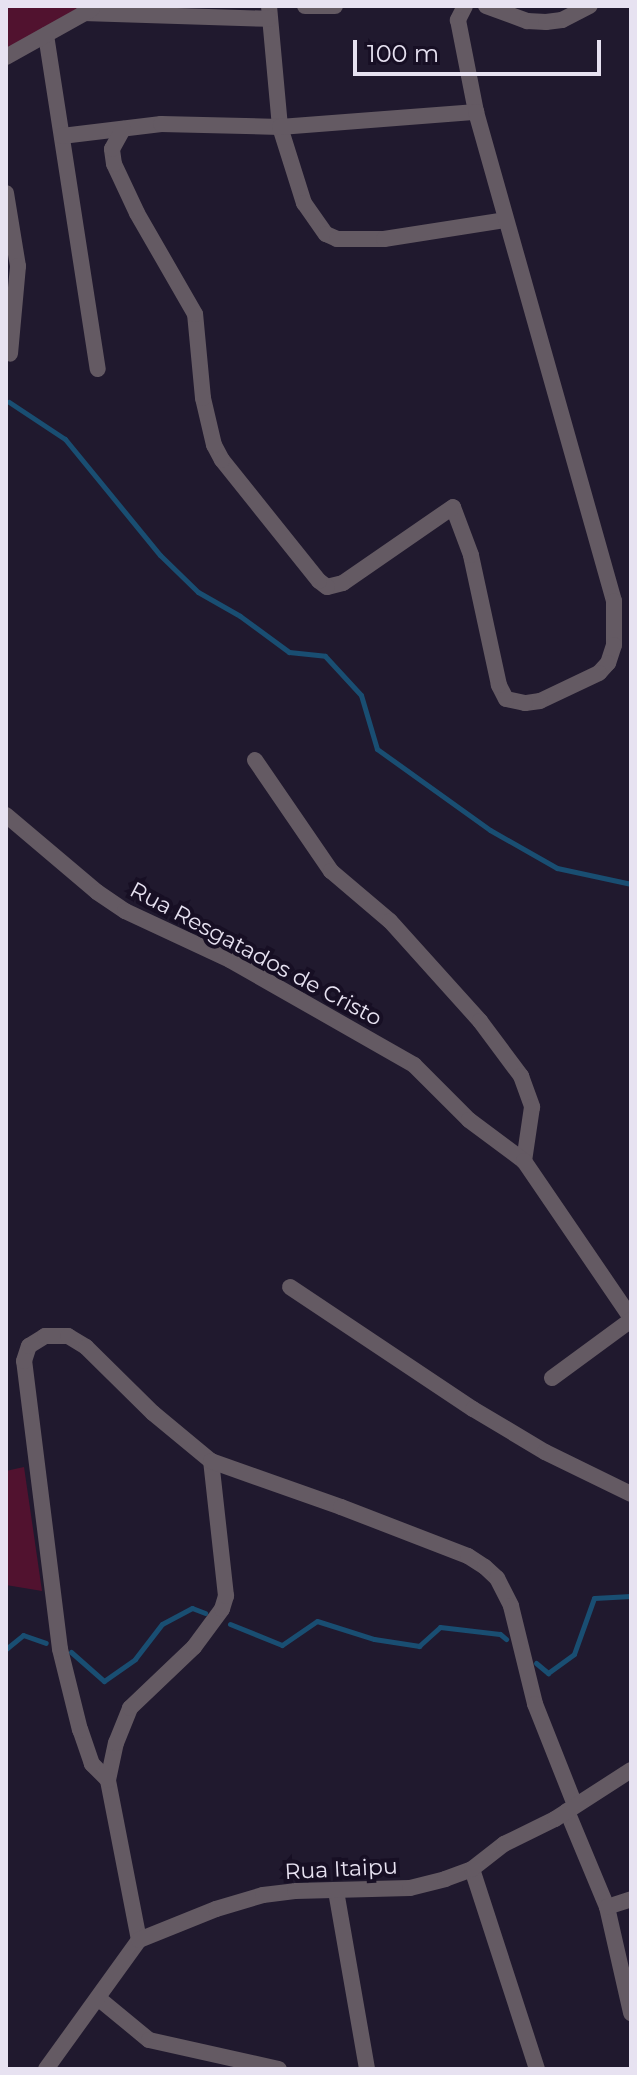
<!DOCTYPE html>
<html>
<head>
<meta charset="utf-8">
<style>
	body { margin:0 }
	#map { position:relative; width:637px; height:2075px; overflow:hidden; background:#20192e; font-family:Montserrat,sans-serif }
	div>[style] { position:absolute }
	.green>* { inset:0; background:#51122f }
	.stream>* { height:5px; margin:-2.5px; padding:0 2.5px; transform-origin:2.5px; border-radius:2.5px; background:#194e72 }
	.street>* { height:16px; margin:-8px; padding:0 8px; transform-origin:8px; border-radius:8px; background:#645a63 }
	span { translate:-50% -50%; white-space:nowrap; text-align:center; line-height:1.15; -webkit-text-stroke:8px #170f24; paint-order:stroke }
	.street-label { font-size:22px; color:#e7e2f1 }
	.frame { position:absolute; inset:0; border:8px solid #e7e2f1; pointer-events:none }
	.scale { position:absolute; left:353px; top:40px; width:248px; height:36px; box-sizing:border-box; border:4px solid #e7e2f1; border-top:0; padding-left:10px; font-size:24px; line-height:28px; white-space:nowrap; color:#e7e2f1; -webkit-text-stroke:6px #170f24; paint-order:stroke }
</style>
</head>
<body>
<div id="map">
	<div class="green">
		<i style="clip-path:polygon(6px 6px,82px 6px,6px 49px)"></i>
		<i style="clip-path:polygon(24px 1467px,42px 1591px,6px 1585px,6px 1471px)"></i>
	</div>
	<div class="stream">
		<i style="left:9px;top:402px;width:67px;rotate:33.5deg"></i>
		<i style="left:65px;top:439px;width:150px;rotate:50.7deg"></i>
		<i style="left:160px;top:555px;width:53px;rotate:44.2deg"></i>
		<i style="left:198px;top:592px;width:48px;rotate:29.7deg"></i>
		<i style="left:240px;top:616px;width:61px;rotate:36.3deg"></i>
		<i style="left:289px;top:652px;width:36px;rotate:6deg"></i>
		<i style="left:325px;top:656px;width:53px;rotate:47.3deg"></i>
		<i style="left:361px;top:695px;width:56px;rotate:73.5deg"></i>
		<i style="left:377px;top:749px;width:139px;rotate:35.6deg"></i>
		<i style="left:490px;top:830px;width:77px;rotate:29.6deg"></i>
		<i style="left:557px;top:868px;width:76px;rotate:12.2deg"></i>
		<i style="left:230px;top:1624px;width:56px;rotate:22deg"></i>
		<i style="left:282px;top:1645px;width:42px;rotate:-34.4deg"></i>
		<i style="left:317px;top:1621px;width:60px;rotate:17.5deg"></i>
		<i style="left:374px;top:1639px;width:46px;rotate:8.8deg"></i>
		<i style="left:419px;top:1646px;width:28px;rotate:-42deg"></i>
		<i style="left:440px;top:1627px;width:60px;rotate:6.7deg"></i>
		<i style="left:500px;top:1634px;width:8px;rotate:40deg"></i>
		<i style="left:6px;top:1649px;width:22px;rotate:-39deg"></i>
		<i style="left:23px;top:1635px;width:24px;rotate:19deg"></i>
		<i style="left:71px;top:1652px;width:44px;rotate:41.3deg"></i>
		<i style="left:104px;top:1681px;width:38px;rotate:-35deg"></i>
		<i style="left:135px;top:1659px;width:44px;rotate:-52.4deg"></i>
		<i style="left:162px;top:1624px;width:34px;rotate:-28deg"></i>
		<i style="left:192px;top:1608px;width:14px;rotate:21deg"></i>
		<i style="left:536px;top:1663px;width:16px;rotate:40deg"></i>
		<i style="left:548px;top:1673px;width:32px;rotate:-36deg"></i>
		<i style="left:574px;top:1654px;width:59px;rotate:-70.3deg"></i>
		<i style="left:594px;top:1598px;width:37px;rotate:-3deg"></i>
	</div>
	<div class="street">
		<i style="left:269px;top:6px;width:121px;rotate:84.8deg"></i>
		<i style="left:280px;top:127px;width:80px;rotate:72.5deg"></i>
		<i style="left:304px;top:203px;width:38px;rotate:55deg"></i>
		<i style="left:326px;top:234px;width:12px;rotate:24deg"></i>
		<i style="left:337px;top:239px;width:47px"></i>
		<i style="left:384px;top:239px;width:122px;rotate:-8.9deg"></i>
		<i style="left:305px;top:6px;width:30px"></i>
		<i style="left:465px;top:6px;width:16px;rotate:117deg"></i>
		<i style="left:458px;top:20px;width:94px;rotate:78.9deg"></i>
		<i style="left:486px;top:6px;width:44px;rotate:20.1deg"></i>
		<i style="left:527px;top:21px;width:19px;rotate:3deg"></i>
		<i style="left:546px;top:22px;width:16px;rotate:-7deg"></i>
		<i style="left:562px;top:20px;width:31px;rotate:-27deg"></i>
		<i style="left:83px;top:13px;width:186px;rotate:1.8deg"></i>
		<i style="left:46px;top:35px;width:338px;rotate:81.2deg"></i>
		<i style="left:6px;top:57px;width:98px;rotate:-29.2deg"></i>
		<i style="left:62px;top:136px;width:100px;rotate:-6.9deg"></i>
		<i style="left:161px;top:124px;width:119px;rotate:1.4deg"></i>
		<i style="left:280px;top:127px;width:197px;rotate:-4.4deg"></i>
		<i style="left:476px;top:112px;width:508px;rotate:74.24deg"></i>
		<i style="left:614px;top:601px;width:44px;rotate:90deg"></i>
		<i style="left:614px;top:645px;width:19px;rotate:108deg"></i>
		<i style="left:608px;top:663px;width:13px;rotate:132deg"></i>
		<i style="left:599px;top:673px;width:65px;rotate:154.6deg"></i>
		<i style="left:540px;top:701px;width:15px;rotate:172deg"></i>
		<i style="left:525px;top:703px;width:19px;rotate:-168deg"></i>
		<i style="left:506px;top:699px;width:16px;rotate:-117deg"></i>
		<i style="left:499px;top:685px;width:133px;rotate:-102.2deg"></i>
		<i style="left:471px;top:555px;width:51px;rotate:-110.6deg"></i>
		<i style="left:453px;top:507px;width:134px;rotate:145.4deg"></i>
		<i style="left:343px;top:583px;width:16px;rotate:166deg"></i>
		<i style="left:327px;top:587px;width:10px;rotate:-143deg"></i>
		<i style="left:319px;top:581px;width:155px;rotate:-128.7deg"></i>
		<i style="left:222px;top:460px;width:17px;rotate:-118deg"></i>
		<i style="left:214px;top:445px;width:48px;rotate:-103.2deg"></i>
		<i style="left:203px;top:398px;width:84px;rotate:-95.4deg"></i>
		<i style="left:195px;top:314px;width:116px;rotate:-119.9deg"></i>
		<i style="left:137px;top:213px;width:54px;rotate:-115.1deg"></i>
		<i style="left:114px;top:164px;width:15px;rotate:-98deg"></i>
		<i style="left:112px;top:149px;width:23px;rotate:-61deg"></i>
		<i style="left:6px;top:193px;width:74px;rotate:80.7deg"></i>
		<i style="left:18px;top:266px;width:88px;rotate:95.2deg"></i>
		<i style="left:255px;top:760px;width:135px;rotate:55.6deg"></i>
		<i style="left:331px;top:871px;width:77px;rotate:40.3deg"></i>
		<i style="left:390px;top:921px;width:135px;rotate:48deg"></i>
		<i style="left:480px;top:1021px;width:69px;rotate:53.3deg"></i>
		<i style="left:521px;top:1076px;width:33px;rotate:70deg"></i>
		<i style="left:532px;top:1107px;width:55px;rotate:98.4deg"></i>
		<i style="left:6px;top:815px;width:119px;rotate:40.2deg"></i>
		<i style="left:97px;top:892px;width:34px;rotate:34deg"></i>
		<i style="left:125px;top:911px;width:116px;rotate:25deg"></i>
		<i style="left:230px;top:960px;width:212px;rotate:29.7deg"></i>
		<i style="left:414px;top:1065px;width:78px;rotate:45deg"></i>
		<i style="left:469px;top:1120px;width:69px;rotate:36.7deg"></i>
		<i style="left:524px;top:1161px;width:190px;rotate:55.7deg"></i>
		<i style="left:290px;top:1287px;width:220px;rotate:33.7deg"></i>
		<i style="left:473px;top:1409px;width:84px;rotate:30.8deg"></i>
		<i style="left:545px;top:1452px;width:96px;rotate:26deg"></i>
		<i style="left:552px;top:1378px;width:98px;rotate:-36.3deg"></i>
		<i style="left:108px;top:1780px;width:38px;rotate:-78deg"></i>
		<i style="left:116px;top:1743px;width:38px;rotate:-68deg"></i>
		<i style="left:130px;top:1708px;width:88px;rotate:-43.6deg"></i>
		<i style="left:194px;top:1647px;width:47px;rotate:-53.6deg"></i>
		<i style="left:222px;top:1609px;width:14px;rotate:-73deg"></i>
		<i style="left:226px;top:1596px;width:136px;rotate:-96.3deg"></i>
		<i style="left:567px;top:1811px;width:104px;rotate:67.4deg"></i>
		<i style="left:607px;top:1907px;width:109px;rotate:77.2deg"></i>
		<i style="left:472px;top:1869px;width:210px;rotate:72deg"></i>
		<i style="left:336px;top:1891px;width:181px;rotate:80.1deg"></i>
		<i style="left:607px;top:1907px;width:25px;rotate:-18deg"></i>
		<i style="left:139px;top:1940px;width:163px;rotate:-101deg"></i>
		<i style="left:108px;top:1780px;width:23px;rotate:-135deg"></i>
		<i style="left:92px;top:1764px;width:36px;rotate:-109deg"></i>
		<i style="left:80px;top:1730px;width:83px;rotate:-103.9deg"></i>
		<i style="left:60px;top:1649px;width:290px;rotate:-97.1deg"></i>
		<i style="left:24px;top:1361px;width:16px;rotate:-72deg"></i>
		<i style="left:29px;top:1346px;width:19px;rotate:-32deg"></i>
		<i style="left:45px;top:1336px;width:23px"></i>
		<i style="left:68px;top:1336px;width:21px;rotate:31deg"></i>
		<i style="left:86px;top:1347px;width:94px;rotate:44.6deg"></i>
		<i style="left:153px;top:1413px;width:75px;rotate:39.6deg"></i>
		<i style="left:211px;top:1461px;width:138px;rotate:19.5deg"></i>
		<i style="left:341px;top:1507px;width:136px;rotate:21.1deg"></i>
		<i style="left:468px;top:1556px;width:20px;rotate:33deg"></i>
		<i style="left:485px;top:1567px;width:16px;rotate:43deg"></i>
		<i style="left:497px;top:1578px;width:31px;rotate:63deg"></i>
		<i style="left:511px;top:1606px;width:101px;rotate:76.2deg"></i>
		<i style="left:535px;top:1704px;width:109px;rotate:68.4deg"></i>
		<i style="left:98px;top:1998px;width:66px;rotate:39.5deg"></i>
		<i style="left:149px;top:2040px;width:133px;rotate:12.6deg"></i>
		<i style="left:46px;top:2069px;width:159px;rotate:-54.2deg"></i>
		<i style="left:139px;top:1940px;width:83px;rotate:-21.9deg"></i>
		<i style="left:216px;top:1909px;width:49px;rotate:-16.6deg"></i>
		<i style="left:263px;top:1895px;width:32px;rotate:-7deg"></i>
		<i style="left:295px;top:1891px;width:115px;rotate:-1.5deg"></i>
		<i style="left:410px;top:1888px;width:36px;rotate:-14deg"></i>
		<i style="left:445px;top:1879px;width:29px;rotate:-20deg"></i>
		<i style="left:472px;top:1869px;width:41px;rotate:-38deg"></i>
		<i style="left:504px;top:1844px;width:57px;rotate:-26.1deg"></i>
		<i style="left:555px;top:1819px;width:90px;rotate:-32.8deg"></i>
	</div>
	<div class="street-label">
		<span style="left:256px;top:954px;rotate:28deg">Rua Resgatados de Cristo</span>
		<span style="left:341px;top:1869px;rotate:-3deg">Rua Itaipu</span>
	</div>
	<div class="frame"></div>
	<div class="scale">100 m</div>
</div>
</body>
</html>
